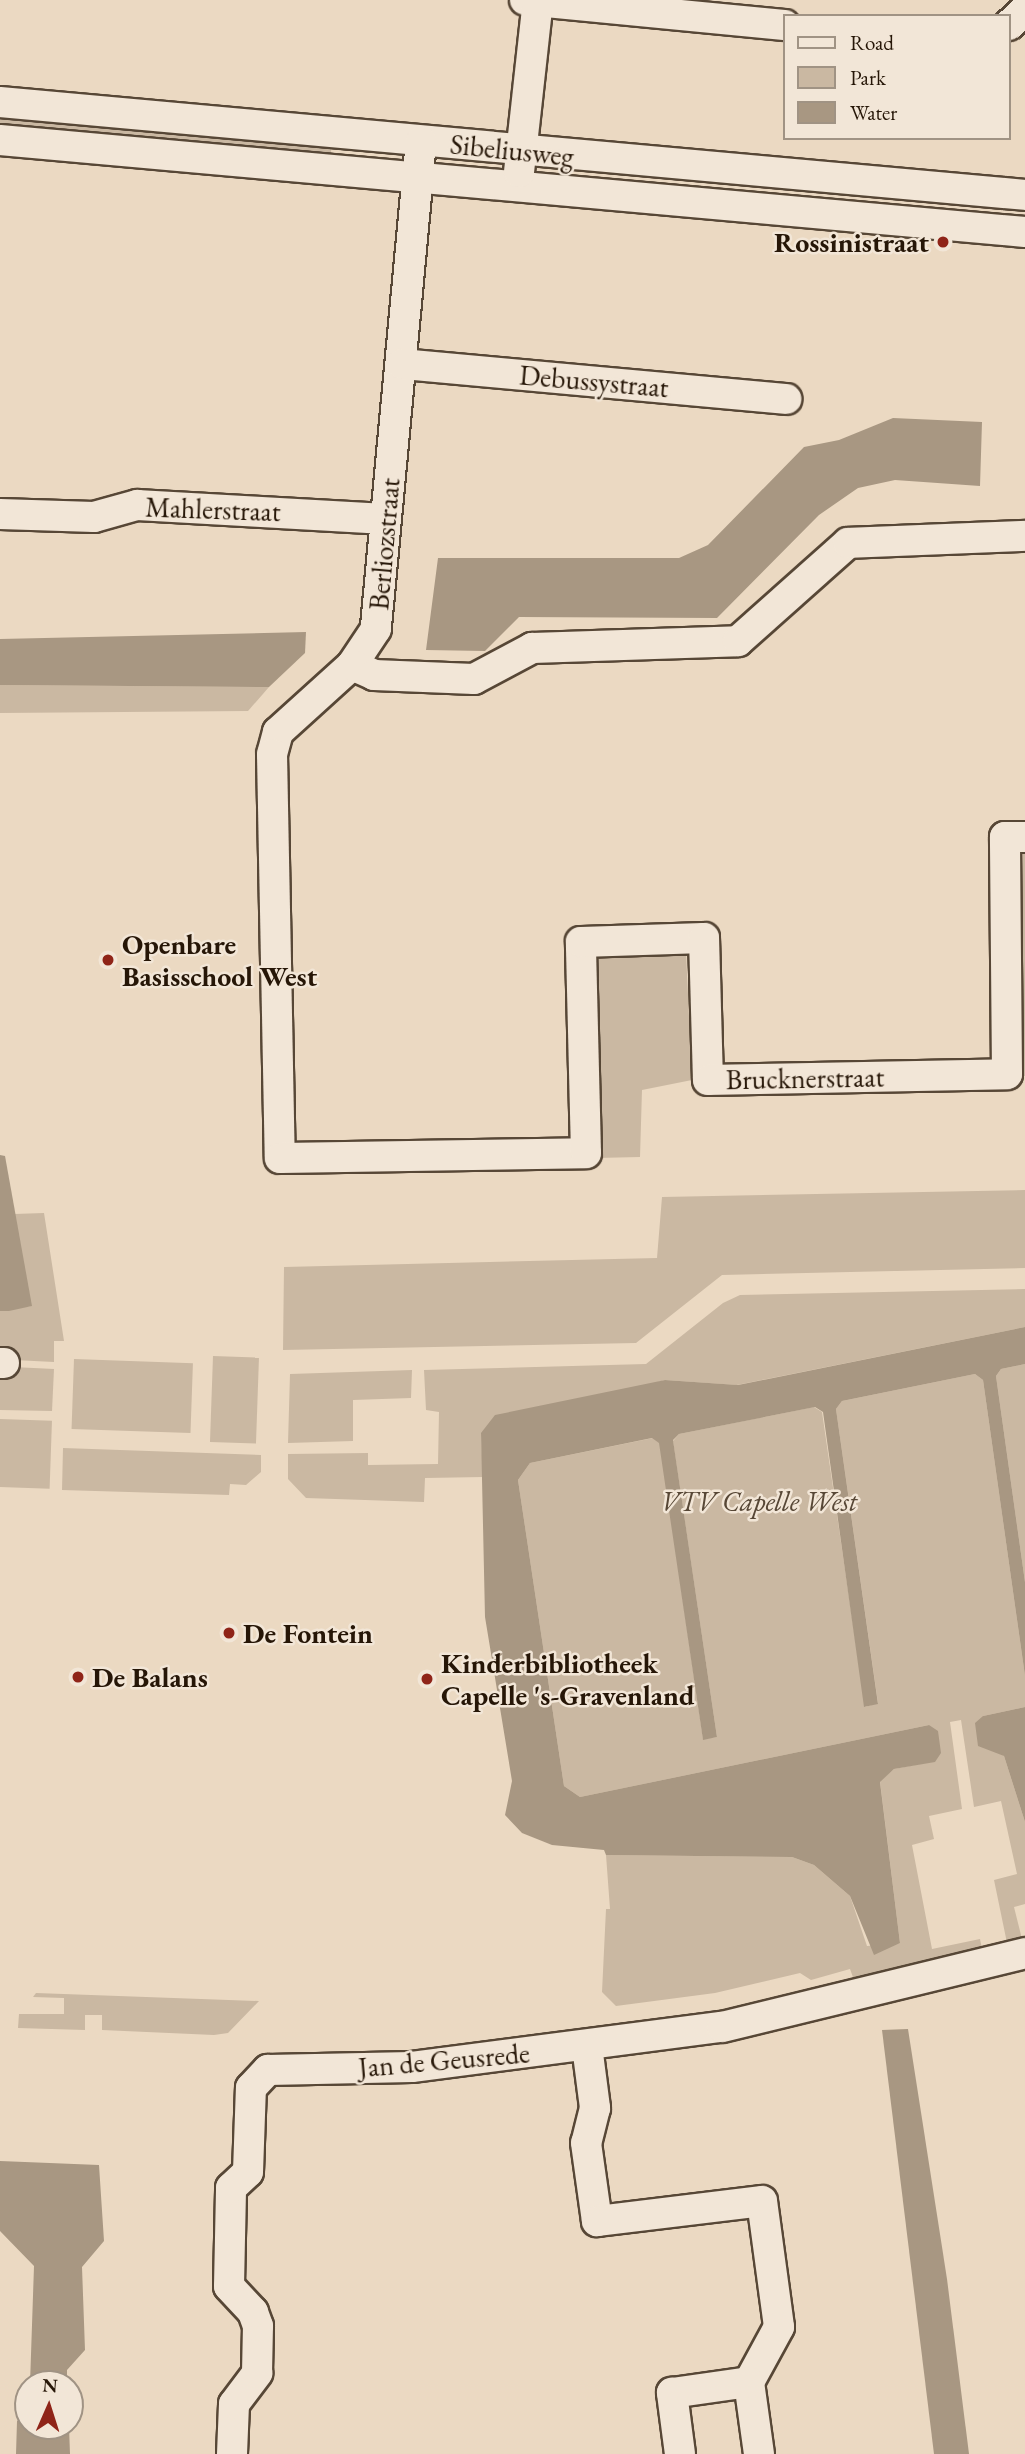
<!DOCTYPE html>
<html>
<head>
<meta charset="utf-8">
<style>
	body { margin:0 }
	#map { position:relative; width:1025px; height:2454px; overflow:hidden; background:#ebd9c2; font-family:"EB Garamond",serif }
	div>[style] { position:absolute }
	.green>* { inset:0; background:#cab8a2; transform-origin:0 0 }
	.water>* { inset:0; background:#a89782 }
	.roads { filter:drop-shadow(2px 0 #574736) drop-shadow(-2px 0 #574736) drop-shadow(0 2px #574736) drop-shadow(0 -2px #574736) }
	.minor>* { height:30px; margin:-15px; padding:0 15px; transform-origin:15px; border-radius:15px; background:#f2e6d7 }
	.dots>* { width:19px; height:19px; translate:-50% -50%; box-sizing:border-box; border:4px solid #f2e6d7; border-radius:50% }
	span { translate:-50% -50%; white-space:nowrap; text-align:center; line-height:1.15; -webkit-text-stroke:5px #f2e6d7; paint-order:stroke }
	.street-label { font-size:28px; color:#261607 }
	.poi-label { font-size:28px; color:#261607; font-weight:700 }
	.right { translate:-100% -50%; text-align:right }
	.left { translate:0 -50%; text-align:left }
	.park-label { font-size:28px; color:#574736; font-style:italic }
	.legend { position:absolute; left:783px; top:14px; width:228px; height:126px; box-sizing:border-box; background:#f2e6d7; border:2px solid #a09384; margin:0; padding:9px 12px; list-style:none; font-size:21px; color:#261607 }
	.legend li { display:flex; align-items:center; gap:14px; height:35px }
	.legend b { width:35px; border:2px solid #a09384 }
	.north { position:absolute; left:14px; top:2370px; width:70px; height:70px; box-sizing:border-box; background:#f2e6d7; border:2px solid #a09384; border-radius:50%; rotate:3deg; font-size:19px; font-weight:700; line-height:28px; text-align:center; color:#261607 }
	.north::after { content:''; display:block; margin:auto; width:24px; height:32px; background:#8f2418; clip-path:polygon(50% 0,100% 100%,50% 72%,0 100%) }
</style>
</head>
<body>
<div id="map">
	<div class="green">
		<i style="left:0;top:115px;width:333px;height:16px;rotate:5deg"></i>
		<i style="clip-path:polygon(0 685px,269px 687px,248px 711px,0 713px)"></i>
		<i style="clip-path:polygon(1017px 846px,1025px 846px,1025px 1076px,1021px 1076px)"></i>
		<i style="clip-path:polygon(686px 952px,692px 1080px,642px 1090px,640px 1157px,596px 1158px,594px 954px)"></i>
		<i style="clip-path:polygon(1025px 1190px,1025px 1268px,722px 1275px,636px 1343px,283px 1350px,284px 1267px,657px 1258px,662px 1197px)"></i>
		<i style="clip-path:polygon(44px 1213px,64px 1341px,54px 1341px,54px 1362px,14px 1360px,0 1351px,0 1311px,31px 1306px,14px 1214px)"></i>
		<i style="clip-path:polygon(1025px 1289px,1025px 1327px,737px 1385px,665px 1380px,481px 1434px,483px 1477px,425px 1478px,424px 1502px,306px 1498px,288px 1479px,288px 1454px,368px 1453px,368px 1465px,438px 1464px,439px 1412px,426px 1410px,424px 1370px,646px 1364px,723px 1303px,740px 1295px)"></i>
		<i style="left:213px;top:1356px;width:46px;height:86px;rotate:2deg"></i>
		<i style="left:74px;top:1359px;width:119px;height:70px;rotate:2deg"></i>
		<i style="clip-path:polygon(1025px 1364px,1025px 1582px,996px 1376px,1001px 1369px)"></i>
		<i style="clip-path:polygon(13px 1367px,54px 1369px,52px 1411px,0 1410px,0 1376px)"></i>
		<i style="clip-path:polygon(412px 1370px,411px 1398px,353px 1400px,353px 1441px,288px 1443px,290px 1374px)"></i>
		<i style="clip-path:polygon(975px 1374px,983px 1380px,1025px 1676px,1025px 1707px,983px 1716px,996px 1750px,1004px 1756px,1025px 1822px,1025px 1904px,1014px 1907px,1022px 1939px,1007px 1943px,994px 1880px,1017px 1874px,1001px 1801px,974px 1807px,961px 1720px,950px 1722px,962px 1809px,929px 1816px,934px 1839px,912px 1845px,932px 1949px,980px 1939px,982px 1949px,854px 1980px,850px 1969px,811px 1980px,800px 1973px,715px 1993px,616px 2006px,602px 1992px,606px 1909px,610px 1909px,606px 1855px,792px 1857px,814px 1865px,850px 1896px,867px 1946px,900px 1943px,880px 1781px,894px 1769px,935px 1761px,929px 1725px,580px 1797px,564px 1786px,518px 1480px,530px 1463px,653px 1438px,660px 1443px,703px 1739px,717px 1737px,673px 1441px,679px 1434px,814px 1407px,822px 1412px,865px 1707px,878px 1703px,836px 1409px,842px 1401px)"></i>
		<i style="left:0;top:1419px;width:52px;height:68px;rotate:2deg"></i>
		<i style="clip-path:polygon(63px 1448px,261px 1455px,261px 1472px,246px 1485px,230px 1484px,229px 1495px,62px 1490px)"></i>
		<i style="clip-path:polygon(36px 1993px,259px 2001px,228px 2033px,214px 2035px,102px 2030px,102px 2015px,85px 2015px,85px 2030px,18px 2028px,19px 2014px,64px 2014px,64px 1998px,33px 1997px)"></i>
	</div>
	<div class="water">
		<i style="clip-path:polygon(893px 418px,982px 422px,980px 486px,895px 480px,858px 488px,819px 515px,717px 618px,519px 617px,485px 651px,426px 650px,438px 558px,679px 558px,708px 545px,804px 447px,839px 440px)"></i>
		<i style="clip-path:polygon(306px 632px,305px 653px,269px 687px,0 685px,0 639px)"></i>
		<i style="clip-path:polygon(0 1155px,5px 1156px,32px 1306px,9px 1311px,0 1311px)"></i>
		<i style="clip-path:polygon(1025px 1327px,1025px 1364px,1001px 1369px,996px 1376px,1025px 1582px,1025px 1676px,983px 1380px,975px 1374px,842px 1401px,836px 1409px,878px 1704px,864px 1707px,823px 1412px,815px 1407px,679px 1434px,673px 1440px,717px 1737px,703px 1740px,659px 1443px,652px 1438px,530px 1463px,518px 1480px,564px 1786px,580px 1797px,929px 1725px,938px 1731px,941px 1753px,935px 1762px,894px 1769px,880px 1782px,900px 1943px,874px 1955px,850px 1896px,814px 1865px,792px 1857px,606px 1855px,604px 1850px,552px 1845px,522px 1833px,505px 1815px,512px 1781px,485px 1617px,481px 1433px,495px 1415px,665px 1380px,738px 1385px)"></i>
		<i style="clip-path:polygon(1025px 1707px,1025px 1822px,1004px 1756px,978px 1746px,975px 1723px,983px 1716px)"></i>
		<i style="clip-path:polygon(908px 2029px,947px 2279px,969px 2454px,934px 2454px,882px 2030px)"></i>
		<i style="clip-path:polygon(0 2161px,99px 2165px,104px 2241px,82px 2267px,85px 2350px,67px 2370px,67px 2384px,30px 2384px,34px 2266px,0 2231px)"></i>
		<i style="clip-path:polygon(28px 2412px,28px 2426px,69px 2426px,70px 2454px,16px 2454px,17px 2421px)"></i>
	</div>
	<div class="roads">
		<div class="minor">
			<i style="left:525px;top:0;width:261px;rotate:5.5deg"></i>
			<i style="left:1009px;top:25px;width:22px;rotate:-43deg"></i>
			<i style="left:0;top:102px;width:1029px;rotate:5.18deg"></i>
			<i style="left:0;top:140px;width:1029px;rotate:5.13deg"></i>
			<i style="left:421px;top:141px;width:490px;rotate:95.3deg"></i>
			<i style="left:376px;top:629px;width:43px;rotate:123.7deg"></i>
			<i style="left:352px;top:665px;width:100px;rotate:137.8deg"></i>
			<i style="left:278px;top:732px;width:23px;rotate:105deg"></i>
			<i style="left:272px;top:754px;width:404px;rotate:88.9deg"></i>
			<i style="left:280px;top:1158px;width:306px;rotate:-0.9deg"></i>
			<i style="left:586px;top:1153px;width:211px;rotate:-91.4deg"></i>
			<i style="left:581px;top:942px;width:123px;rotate:-1.9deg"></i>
			<i style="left:704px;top:938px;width:142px;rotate:88.4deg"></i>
			<i style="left:708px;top:1080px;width:299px;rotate:-1.1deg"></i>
			<i style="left:1007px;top:1074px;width:237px;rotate:-90.5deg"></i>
			<i style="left:1005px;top:837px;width:20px"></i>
			<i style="left:519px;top:172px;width:172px;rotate:-83.7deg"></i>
			<i style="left:402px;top:364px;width:386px;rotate:5.2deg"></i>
			<i style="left:0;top:514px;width:94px;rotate:1.8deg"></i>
			<i style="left:94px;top:517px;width:45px;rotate:-15.6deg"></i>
			<i style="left:137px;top:505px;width:249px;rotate:3.2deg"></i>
			<i style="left:352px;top:665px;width:24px;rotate:24deg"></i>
			<i style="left:374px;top:675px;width:100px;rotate:2.3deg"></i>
			<i style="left:474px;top:679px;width:66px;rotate:-28.1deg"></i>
			<i style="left:532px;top:648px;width:206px;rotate:-1.9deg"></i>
			<i style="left:738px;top:641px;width:147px;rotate:-41.7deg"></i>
			<i style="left:848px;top:543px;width:177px;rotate:-2.3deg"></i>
			<i style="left:0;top:1363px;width:4px"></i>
			<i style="left:587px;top:2046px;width:63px;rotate:82.6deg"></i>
			<i style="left:595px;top:2108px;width:36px;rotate:104deg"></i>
			<i style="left:586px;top:2143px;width:79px;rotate:82deg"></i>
			<i style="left:597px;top:2221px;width:166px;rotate:-6.9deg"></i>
			<i style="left:762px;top:2201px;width:127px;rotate:82.3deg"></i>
			<i style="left:779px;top:2327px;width:63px;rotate:118.6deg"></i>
			<i style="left:749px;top:2382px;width:73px;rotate:82.1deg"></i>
			<i style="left:232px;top:2454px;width:50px;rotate:-87.7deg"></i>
			<i style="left:234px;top:2404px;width:39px;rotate:-53deg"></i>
			<i style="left:257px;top:2373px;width:47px;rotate:-88.8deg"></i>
			<i style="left:258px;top:2326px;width:15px;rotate:-110deg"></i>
			<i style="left:253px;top:2312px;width:35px;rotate:-133deg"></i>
			<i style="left:229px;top:2286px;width:98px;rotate:-88.8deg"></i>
			<i style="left:231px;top:2188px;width:23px;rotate:-43deg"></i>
			<i style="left:248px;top:2172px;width:84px;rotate:-88deg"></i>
			<i style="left:251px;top:2088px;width:25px;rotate:-47deg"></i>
			<i style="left:268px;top:2070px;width:144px;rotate:-1.2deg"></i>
			<i style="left:412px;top:2067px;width:313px;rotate:-7.4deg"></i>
			<i style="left:722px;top:2027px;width:312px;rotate:-13.7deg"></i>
			<i style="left:680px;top:2454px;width:62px;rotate:-97.5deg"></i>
			<i style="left:672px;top:2393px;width:78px;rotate:-8.1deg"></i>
		</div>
	</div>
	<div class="dots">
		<i style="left:943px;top:242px;background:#8f2418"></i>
		<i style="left:108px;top:960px;background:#8f2418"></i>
		<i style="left:229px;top:1633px;background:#8f2418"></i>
		<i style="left:78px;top:1677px;background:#8f2418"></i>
		<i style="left:427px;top:1679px;background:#8f2418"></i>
	</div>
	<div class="street-label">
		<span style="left:512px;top:150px;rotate:6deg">Sibeliusweg</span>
		<span style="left:594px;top:381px;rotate:5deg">Debussystraat</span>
		<span style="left:213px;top:509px;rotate:2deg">Mahlerstraat</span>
		<span style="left:384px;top:544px;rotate:-85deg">Berliozstraat</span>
		<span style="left:805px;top:1078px;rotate:-1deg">Brucknerstraat</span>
		<span style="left:444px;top:2060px;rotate:-5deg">Jan de Geusrede</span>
	</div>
	<div class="poi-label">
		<span class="right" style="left:929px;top:242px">Rossinistraat</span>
		<span class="left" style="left:122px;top:960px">Openbare<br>Basisschool West</span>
		<span class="left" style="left:243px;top:1633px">De Fontein</span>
		<span class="left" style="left:441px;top:1679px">Kinderbibliotheek<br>Capelle 's-Gravenland</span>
		<span class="left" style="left:92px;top:1677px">De Balans</span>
	</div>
	<div class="park-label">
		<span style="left:759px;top:1501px">VTV Capelle West</span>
	</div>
	<ul class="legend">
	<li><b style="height:9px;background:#f2e6d7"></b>Road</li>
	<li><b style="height:19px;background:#cab8a2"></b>Park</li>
	<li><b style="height:19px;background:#a89782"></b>Water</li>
	</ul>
	<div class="north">N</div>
</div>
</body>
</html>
